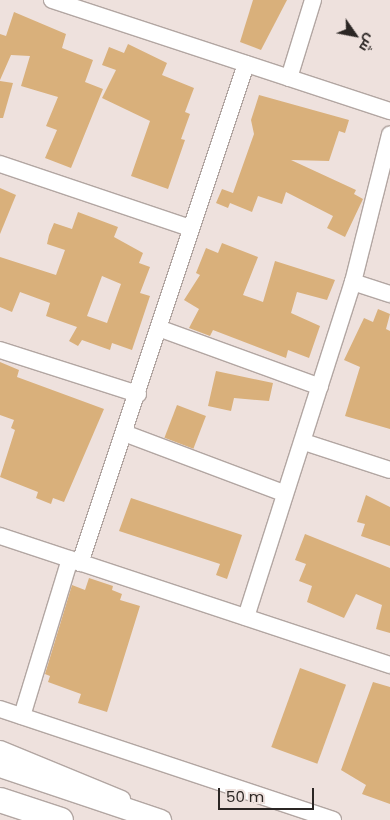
<!DOCTYPE html>
<html>
<head>
<meta charset="utf-8">
<style>
	body { margin:0 }
	#map { position:relative; width:390px; height:820px; overflow:hidden; background:#eee1dd; font-family:Poppins,Cairo,sans-serif }
	div>[style] { position:absolute }
	.building>* { inset:0; background:#d9b07b; transform-origin:0 0 }
	.roads { filter:drop-shadow(1px 0 #b2a6a2) drop-shadow(-1px 0 #b2a6a2) drop-shadow(0 1px #b2a6a2) drop-shadow(0 -1px #b2a6a2) }
	.minor>* { height:16px; margin:-8px; padding:0 8px; transform-origin:8px; border-radius:8px; background:#fff }
	.major>* { height:21px; margin:-10.5px; padding:0 10.5px; transform-origin:10.5px; border-radius:10.5px; background:#fff }
	.highway>* { height:24px; margin:-12px; padding:0 12px; transform-origin:12px; border-radius:12px; background:#fff }
	span { translate:-50% -50%; white-space:nowrap; text-align:center; line-height:1.15; -webkit-text-stroke:5px #eee1dd; paint-order:stroke }
	.north { position:absolute; left:330px; top:10px; width:50px; height:50px; -webkit-text-stroke:4px #eee1dd; paint-order:stroke; rotate:123deg; font-size:14px; font-weight:700; line-height:20px; text-align:center; color:#2b2624 }
	.north::after { content:''; display:block; margin:auto; width:18px; height:22px; background:#2b2624; clip-path:polygon(50% 0,100% 100%,50% 72%,0 100%) }
	.scale { position:absolute; left:218px; top:788px; width:96px; height:22px; box-sizing:border-box; border:2px solid #2b2624; border-top:0; padding-left:6px; font-size:15px; line-height:18px; white-space:nowrap; color:#2b2624; -webkit-text-stroke:4px #eee1dd; paint-order:stroke }
</style>
</head>
<body>
<div id="map">
	<div class="building">
		<i style="clip-path:polygon(253px 0,287px 0,261px 50px,240px 42px)"></i>
		<i style="clip-path:polygon(14px 12px,66px 34px,62px 48px,93px 60px,85px 82px,103px 89px,71px 168px,45px 158px,57px 130px,46px 126px,58px 97px,21px 86px,30px 56px,11px 55px,0 80px,0 34px,6px 36px)"></i>
		<i style="clip-path:polygon(128px 44px,167px 63px,162px 75px,194px 88px,185px 112px,190px 114px,181px 139px,185px 140px,168px 189px,131px 176px,150px 121px,102px 98px,116px 70px,102px 65px,109px 47px,124px 53px)"></i>
		<i style="clip-path:polygon(0 81px,13px 83px,3px 118px,0 118px)"></i>
		<i style="clip-path:polygon(259px 95px,349px 120px,345px 133px,339px 131px,329px 161px,291px 160px,356px 190px,354px 194px,363px 199px,345px 237px,327px 228px,333px 216px,286px 192px,282px 204px,258px 196px,252px 212px,230px 203px,228px 208px,216px 203px,222px 189px,233px 193px,254px 134px,251px 120px)"></i>
		<i style="clip-path:polygon(0 188px,16px 195px,0 234px)"></i>
		<i style="clip-path:polygon(evenodd,78px 212px,118px 227px,114px 237px,143px 253px,139px 263px,150px 267px,140px 293px,150px 296px,132px 350px,112px 343px,110px 350px,82px 340px,78px 346px,69px 341px,77px 327px,46px 316px,50px 303px,20px 292px,12px 312px,0 307px,0 257px,56px 275px,65px 250px,47px 244px,49px 235px,54px 223px,72px 229px,78px 212px,102px 276px,121px 284px,107px 323px,87px 316px,102px 276px)"></i>
		<i style="clip-path:polygon(222px 243px,258px 257px,243px 295px,263px 302px,275px 261px,335px 280px,327px 300px,297px 292px,291px 313px,320px 326px,309px 358px,288px 350px,286px 358px,213px 330px,210px 336px,189px 328px,199px 309px,184px 300px,200px 275px,196px 273px,206px 248px,218px 253px)"></i>
		<i style="clip-path:polygon(378px 309px,390px 314px,386px 329px,390px 331px,390px 429px,345px 416px,360px 367px,344px 360px,364px 318px,373px 322px)"></i>
		<i style="clip-path:polygon(0 362px,19px 370px,17px 377px,104px 409px,64px 502px,53px 498px,51px 504px,36px 498px,38px 492px,0 477px,15px 430px,11px 428px,14px 420px,0 415px)"></i>
		<i style="clip-path:polygon(216px 371px,273px 383px,269px 401px,234px 398px,231px 411px,208px 406px)"></i>
		<i style="left:177px;top:405px;width:31px;height:35px;rotate:21deg"></i>
		<i style="clip-path:polygon(366px 495px,390px 507px,390px 546px,361px 536px,365px 524px,357px 522px)"></i>
		<i style="clip-path:polygon(131px 498px,242px 535px,227px 579px,216px 575px,220px 564px,119px 531px)"></i>
		<i style="clip-path:polygon(305px 534px,390px 568px,390px 633px,376px 629px,382px 605px,356px 594px,344px 618px,307px 602px,312px 586px,299px 581px,306px 564px,295px 560px)"></i>
		<i style="clip-path:polygon(89px 578px,113px 586px,112px 590px,122px 594px,120px 600px,140px 606px,107px 712px,78px 703px,81px 694px,48px 682px,50px 676px,45px 674px,72px 585px,85px 590px)"></i>
		<i style="left:300px;top:668px;width:49px;height:84px;rotate:20deg"></i>
		<i style="clip-path:polygon(373px 682px,390px 687px,390px 804px,362px 794px,366px 785px,341px 770px)"></i>
	</div>
	<div class="roads">
		<div class="minor">
			<i style="left:52px;top:0;width:356px;rotate:18.2deg"></i>
			<i style="left:289px;top:78px;width:82px;rotate:-72.9deg"></i>
			<i style="left:0;top:164px;width:200px;rotate:18.6deg"></i>
			<i style="left:353px;top:282px;width:39px;rotate:18deg"></i>
			<i style="left:161px;top:329px;width:169px;rotate:20deg"></i>
			<i style="left:0;top:350px;width:145px;rotate:17.7deg"></i>
			<i style="left:124px;top:433px;width:171px;rotate:20.6deg"></i>
			<i style="left:304px;top:442px;width:90px;rotate:18deg"></i>
			<i style="left:0;top:536px;width:411px;rotate:18.3deg"></i>
			<i style="left:80px;top:563px;width:526px;rotate:-71.6deg"></i>
			<i style="left:246px;top:617px;width:352px;rotate:-72.3deg"></i>
			<i style="left:353px;top:282px;width:152px;rotate:-75.9deg"></i>
			<i style="left:0;top:709px;width:351px;rotate:18.4deg"></i>
			<i style="left:22px;top:716px;width:164px;rotate:-73deg"></i>
			<i style="left:0;top:749px;width:132px;rotate:22.3deg"></i>
		</div>
		<div class="major">
			<i style="left:0;top:766px;width:169px;rotate:18.6deg"></i>
		</div>
		<div class="highway">
			<i style="left:0;top:800px;width:64px;rotate:18.2deg"></i>
		</div>
	</div>
	<div class="north">ش</div>
	<div class="scale">50 m</div>
</div>
</body>
</html>
